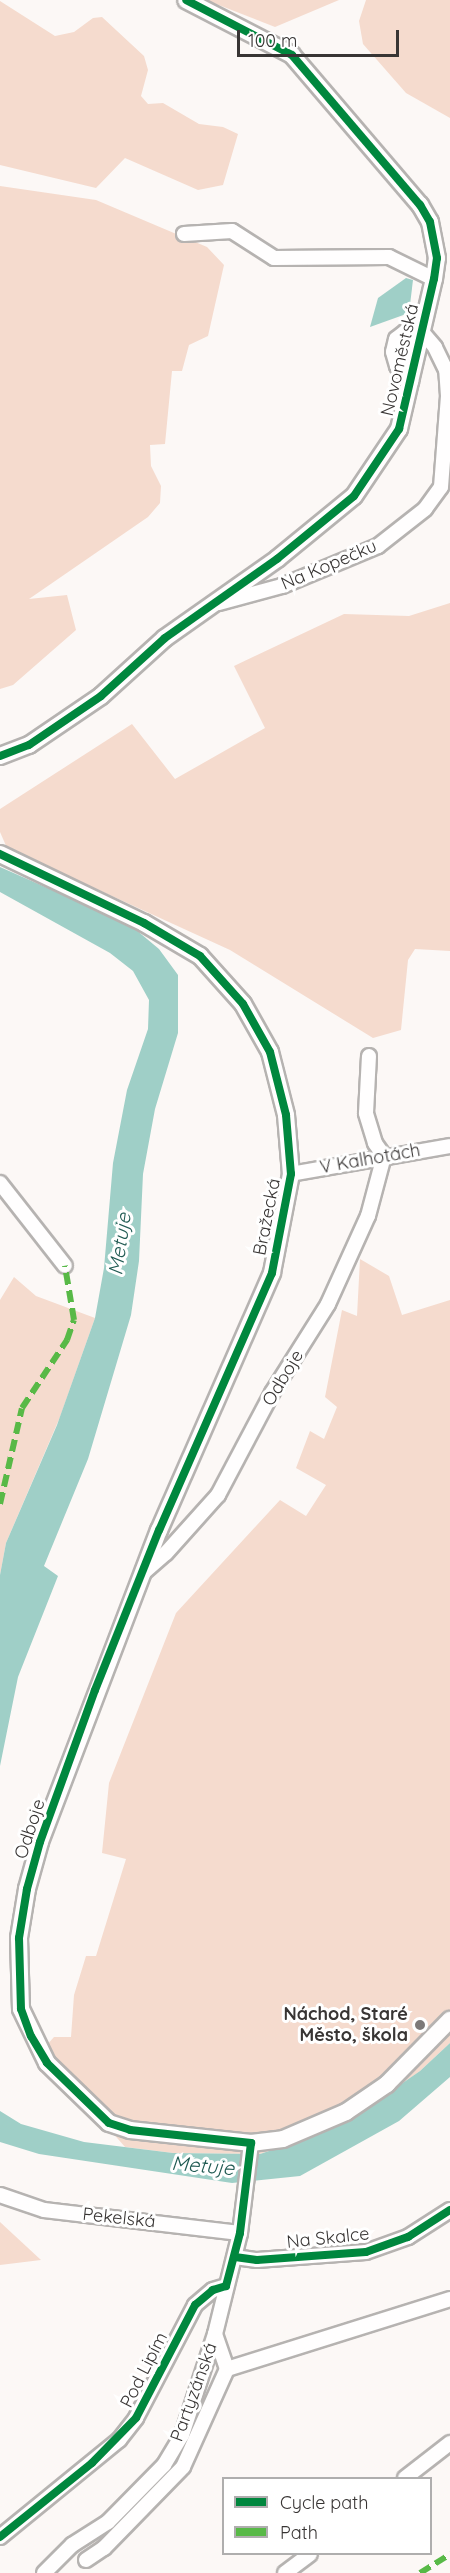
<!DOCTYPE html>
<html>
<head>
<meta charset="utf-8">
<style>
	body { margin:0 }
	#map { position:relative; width:450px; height:2573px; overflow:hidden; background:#fcf8f6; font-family:Quicksand,sans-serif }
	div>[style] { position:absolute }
	.green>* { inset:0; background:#f5dbce }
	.water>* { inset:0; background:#9fcfc7 }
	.roads { filter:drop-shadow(2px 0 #b6b3b1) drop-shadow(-2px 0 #b6b3b1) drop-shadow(0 2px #b6b3b1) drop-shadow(0 -2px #b6b3b1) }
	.minor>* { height:14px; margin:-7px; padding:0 7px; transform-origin:7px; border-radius:7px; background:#fffefe }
	.tertiary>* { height:16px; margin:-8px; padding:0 8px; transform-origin:8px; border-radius:8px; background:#fffefe }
	.quiet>* { height:6px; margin-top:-3px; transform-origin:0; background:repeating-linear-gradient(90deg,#58b947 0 12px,transparent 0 18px) }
	.cycleway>* { height:8px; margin:-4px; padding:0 4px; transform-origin:4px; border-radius:4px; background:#00873e }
	.dots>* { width:16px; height:16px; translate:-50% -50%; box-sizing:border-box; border:3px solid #fff; border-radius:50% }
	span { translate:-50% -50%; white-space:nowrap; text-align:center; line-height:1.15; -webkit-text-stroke:6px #fff; paint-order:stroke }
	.street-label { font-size:18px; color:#383534 }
	.poi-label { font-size:18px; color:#383534; font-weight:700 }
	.right { translate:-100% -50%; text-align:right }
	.water-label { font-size:20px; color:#1f5a52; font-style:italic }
	.legend { position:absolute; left:222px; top:2477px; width:210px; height:78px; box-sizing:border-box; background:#fff; border:2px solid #afaeae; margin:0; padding:8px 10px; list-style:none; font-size:18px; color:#383534 }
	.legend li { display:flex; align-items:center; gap:12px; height:30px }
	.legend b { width:30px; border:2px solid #afaeae }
	.scale { position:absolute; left:237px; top:30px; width:162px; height:27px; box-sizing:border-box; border:3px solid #383534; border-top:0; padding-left:8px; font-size:18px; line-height:21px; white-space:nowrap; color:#383534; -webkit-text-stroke:4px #fff; paint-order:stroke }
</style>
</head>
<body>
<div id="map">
	<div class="green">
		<i style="clip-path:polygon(206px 0,339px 0,275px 27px)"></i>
		<i style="clip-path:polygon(366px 0,450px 0,450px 118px,406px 93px,363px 44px,359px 21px)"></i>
		<i style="clip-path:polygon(0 1px,55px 36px,74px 32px,93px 18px,102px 17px,144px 56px,148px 70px,141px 96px,148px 104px,163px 103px,199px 124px,223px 127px,238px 134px,223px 185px,198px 190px,125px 158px,96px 188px,0 165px)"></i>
		<i style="clip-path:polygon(0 186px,96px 200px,207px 247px,224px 265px,208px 336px,189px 345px,182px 371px,172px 371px,165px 444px,150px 445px,151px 466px,161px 486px,160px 503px,148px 517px,29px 599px,67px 595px,76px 630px,13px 685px,0 689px)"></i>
		<i style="clip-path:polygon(450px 603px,450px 951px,415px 949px,408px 960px,401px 1030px,373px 1038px,230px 950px,7px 848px,0 832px,0 809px,132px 724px,175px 779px,265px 728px,234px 666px,344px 614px,409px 616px)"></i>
		<i style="clip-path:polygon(360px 1259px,389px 1276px,402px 1315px,450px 1300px,450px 2043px,420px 2071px,366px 2109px,317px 2135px,260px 2154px,173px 2153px,125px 2147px,76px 2091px,46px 2046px,54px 2037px,71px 2037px,74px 1995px,86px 1956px,96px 1956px,126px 1859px,102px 1853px,109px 1783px,176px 1613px,280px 1500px,306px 1516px,326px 1485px,296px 1468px,310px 1431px,324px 1439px,337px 1407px,325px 1397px,342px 1310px,357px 1316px)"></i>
		<i style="clip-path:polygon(14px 1277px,36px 1296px,95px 1318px,60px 1417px,6px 1543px,0 1575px,0 1300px)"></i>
		<i style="clip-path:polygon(0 2222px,41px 2260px,0 2265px)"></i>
	</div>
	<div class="water">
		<i style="clip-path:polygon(406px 278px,413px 280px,409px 313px,370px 327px,378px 298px)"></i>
		<i style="clip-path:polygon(0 867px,129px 924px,159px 949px,178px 975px,178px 1033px,155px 1109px,143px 1174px,139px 1261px,131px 1315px,88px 1459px,44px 1566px,58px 1576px,18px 1677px,0 1766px,0 1575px,6px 1543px,57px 1425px,95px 1318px,104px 1268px,113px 1163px,127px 1090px,148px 1029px,149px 1000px,133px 971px,110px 953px,0 892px)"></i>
		<i style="clip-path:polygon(450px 2043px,450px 2077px,399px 2121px,300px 2176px,232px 2183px,39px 2154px,0 2142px,0 2111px,21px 2124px,84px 2142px,173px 2153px,260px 2154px,317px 2135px,365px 2109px,420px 2071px)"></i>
	</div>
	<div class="roads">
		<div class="minor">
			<i style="left:184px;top:234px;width:48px;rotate:-3.6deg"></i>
			<i style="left:232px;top:231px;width:50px;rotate:32.7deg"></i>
			<i style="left:274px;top:258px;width:115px;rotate:-0.5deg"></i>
			<i style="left:389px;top:257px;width:50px;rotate:26.1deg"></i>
			<i style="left:219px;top:603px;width:65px;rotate:-15.1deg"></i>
			<i style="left:282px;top:586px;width:104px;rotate:-22.6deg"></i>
			<i style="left:378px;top:546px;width:60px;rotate:-38.2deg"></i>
			<i style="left:425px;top:509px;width:27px;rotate:-54deg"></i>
			<i style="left:441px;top:487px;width:91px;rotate:-85.6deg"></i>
			<i style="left:448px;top:396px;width:26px;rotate:-94deg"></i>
			<i style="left:446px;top:370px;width:25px;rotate:-116deg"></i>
			<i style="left:435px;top:347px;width:18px;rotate:-131deg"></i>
			<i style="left:423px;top:333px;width:18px;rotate:-177deg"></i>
			<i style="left:405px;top:332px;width:11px;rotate:142deg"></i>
			<i style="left:396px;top:339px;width:13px;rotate:103deg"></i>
			<i style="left:393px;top:352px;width:15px;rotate:74deg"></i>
			<i style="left:397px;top:366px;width:21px;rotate:47deg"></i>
			<i style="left:291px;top:1174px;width:161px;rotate:-10deg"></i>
			<i style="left:0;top:1183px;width:105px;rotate:51.9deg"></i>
			<i style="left:143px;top:1573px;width:30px;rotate:-41deg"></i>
			<i style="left:166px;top:1553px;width:78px;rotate:-48.1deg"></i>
			<i style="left:218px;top:1495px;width:115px;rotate:-62.1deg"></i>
			<i style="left:272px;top:1393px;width:105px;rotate:-57.8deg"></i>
			<i style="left:328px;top:1304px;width:97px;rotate:-65.6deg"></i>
			<i style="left:368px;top:1216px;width:62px;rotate:-75.1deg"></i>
			<i style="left:384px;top:1156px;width:16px;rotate:-125deg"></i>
			<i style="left:375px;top:1143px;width:31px;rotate:-107deg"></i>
			<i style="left:366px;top:1113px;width:57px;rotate:-87deg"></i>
			<i style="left:0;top:2195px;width:46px;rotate:18.8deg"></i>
			<i style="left:44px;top:2210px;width:197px;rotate:6.7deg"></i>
			<i style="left:235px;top:2257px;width:22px;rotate:8deg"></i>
			<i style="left:257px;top:2260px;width:109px;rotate:-4.2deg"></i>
			<i style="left:366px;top:2252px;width:45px;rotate:-19.7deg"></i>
			<i style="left:408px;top:2237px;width:50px;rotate:-32.7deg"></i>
			<i style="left:215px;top:2334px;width:37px;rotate:71deg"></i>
			<i style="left:227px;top:2369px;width:234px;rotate:-17.4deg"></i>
			<i style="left:405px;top:2478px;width:57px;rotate:-37.9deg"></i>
			<i style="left:0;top:2537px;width:154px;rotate:-39.2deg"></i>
			<i style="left:119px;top:2440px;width:28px;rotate:-52deg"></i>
			<i style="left:136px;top:2418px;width:127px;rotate:-62.4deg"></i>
			<i style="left:195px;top:2305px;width:23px;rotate:-40deg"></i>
			<i style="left:213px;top:2290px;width:14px;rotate:-17deg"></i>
			<i style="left:86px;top:2560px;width:22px;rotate:-34deg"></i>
			<i style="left:104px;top:2548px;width:113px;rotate:-45.7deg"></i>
			<i style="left:183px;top:2467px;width:107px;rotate:-65.8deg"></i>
			<i style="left:44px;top:2573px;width:40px;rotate:-45deg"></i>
			<i style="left:72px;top:2545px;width:43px;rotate:-32.6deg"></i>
			<i style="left:108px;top:2522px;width:80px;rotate:-45.5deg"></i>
			<i style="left:164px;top:2465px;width:35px;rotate:-59deg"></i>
			<i style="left:182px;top:2435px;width:106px;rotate:-71.9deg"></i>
			<i style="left:215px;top:2334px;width:104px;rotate:-76.1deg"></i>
			<i style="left:240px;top:2233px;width:91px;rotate:-83deg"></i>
			<i style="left:285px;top:2573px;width:31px;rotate:-37deg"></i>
		</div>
		<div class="tertiary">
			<i style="left:0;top:756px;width:31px;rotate:-21deg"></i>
			<i style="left:29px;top:745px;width:87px;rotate:-34.2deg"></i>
			<i style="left:101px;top:696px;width:86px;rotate:-42.2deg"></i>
			<i style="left:165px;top:638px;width:137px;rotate:-35.2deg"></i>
			<i style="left:277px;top:559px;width:99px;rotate:-39.3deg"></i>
			<i style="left:354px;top:496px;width:81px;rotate:-56.1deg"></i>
			<i style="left:399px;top:429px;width:154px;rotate:-76.9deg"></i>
			<i style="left:434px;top:279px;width:21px;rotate:-82deg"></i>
			<i style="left:437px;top:258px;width:37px;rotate:-101deg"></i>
			<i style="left:430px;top:222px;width:20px;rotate:-120deg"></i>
			<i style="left:420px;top:205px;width:197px;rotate:-130.5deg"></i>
			<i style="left:292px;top:55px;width:119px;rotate:-152.6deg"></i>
			<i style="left:0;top:854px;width:160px;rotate:25.6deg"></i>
			<i style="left:144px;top:923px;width:65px;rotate:30.5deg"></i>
			<i style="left:200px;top:956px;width:64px;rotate:48.1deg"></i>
			<i style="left:243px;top:1004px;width:55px;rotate:60.6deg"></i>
			<i style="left:270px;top:1052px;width:65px;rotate:75.7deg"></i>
			<i style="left:286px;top:1115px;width:59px;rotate:85.2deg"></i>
			<i style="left:291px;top:1174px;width:101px;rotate:100.9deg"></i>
			<i style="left:272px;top:1273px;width:281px;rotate:113.7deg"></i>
			<i style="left:159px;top:1530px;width:334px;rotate:110.9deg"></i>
			<i style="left:40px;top:1842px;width:49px;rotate:105.5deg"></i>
			<i style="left:27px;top:1889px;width:50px;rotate:99.3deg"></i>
			<i style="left:19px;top:1938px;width:71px;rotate:88.4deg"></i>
			<i style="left:21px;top:2009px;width:60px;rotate:64.3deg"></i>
			<i style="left:47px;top:2063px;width:86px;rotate:44.1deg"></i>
			<i style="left:109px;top:2123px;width:22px;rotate:18deg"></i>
			<i style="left:130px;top:2130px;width:122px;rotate:6.1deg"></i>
			<i style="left:251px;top:2143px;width:32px;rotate:-7deg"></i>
			<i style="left:283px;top:2139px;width:69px;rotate:-23.2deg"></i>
			<i style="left:346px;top:2112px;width:50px;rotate:-34.3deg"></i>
			<i style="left:387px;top:2084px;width:90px;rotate:-45.5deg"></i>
		</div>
	</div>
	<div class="quiet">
		<i style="left:0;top:1504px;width:98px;rotate:-77.1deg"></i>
		<i style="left:22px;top:1408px;width:82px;rotate:-56.5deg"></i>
		<i style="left:67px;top:1340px;width:21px;rotate:-71deg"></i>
		<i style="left:74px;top:1320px;width:55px;rotate:-99.5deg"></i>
		<i style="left:420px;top:2573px;width:36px;rotate:-32deg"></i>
	</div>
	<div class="cycleway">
		<i style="left:0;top:756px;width:31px;rotate:-21deg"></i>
		<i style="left:29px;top:745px;width:87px;rotate:-34.2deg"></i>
		<i style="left:101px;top:696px;width:86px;rotate:-42.2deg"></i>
		<i style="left:165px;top:638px;width:137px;rotate:-35.2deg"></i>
		<i style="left:277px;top:559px;width:99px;rotate:-39.3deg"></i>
		<i style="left:354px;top:496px;width:81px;rotate:-56.1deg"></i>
		<i style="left:399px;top:429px;width:154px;rotate:-76.9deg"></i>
		<i style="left:434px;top:279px;width:21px;rotate:-82deg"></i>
		<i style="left:437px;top:258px;width:37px;rotate:-101deg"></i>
		<i style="left:430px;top:222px;width:20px;rotate:-120deg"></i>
		<i style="left:420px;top:205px;width:197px;rotate:-130.5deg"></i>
		<i style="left:292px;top:55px;width:119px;rotate:-152.6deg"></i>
		<i style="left:0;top:854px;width:160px;rotate:25.6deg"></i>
		<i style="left:144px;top:923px;width:65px;rotate:30.5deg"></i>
		<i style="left:200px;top:956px;width:64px;rotate:48.1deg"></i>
		<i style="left:243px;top:1004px;width:55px;rotate:60.6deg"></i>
		<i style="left:270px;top:1052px;width:65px;rotate:75.7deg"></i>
		<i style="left:286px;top:1115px;width:59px;rotate:85.2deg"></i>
		<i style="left:291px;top:1174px;width:101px;rotate:100.9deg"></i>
		<i style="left:272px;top:1273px;width:281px;rotate:113.7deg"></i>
		<i style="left:159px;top:1530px;width:172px;rotate:111.8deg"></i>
		<i style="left:95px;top:1690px;width:162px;rotate:109.9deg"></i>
		<i style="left:40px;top:1842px;width:49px;rotate:105.5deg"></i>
		<i style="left:27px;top:1889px;width:50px;rotate:99.3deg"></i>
		<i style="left:19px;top:1938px;width:71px;rotate:88.4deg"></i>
		<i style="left:21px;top:2009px;width:29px;rotate:70deg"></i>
		<i style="left:31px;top:2036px;width:31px;rotate:59deg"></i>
		<i style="left:47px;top:2063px;width:86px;rotate:44.1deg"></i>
		<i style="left:109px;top:2123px;width:22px;rotate:18deg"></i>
		<i style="left:130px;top:2130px;width:122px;rotate:6.1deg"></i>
		<i style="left:251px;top:2143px;width:91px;rotate:97deg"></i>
		<i style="left:240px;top:2233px;width:55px;rotate:104.8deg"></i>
		<i style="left:226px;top:2286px;width:14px;rotate:163deg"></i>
		<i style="left:213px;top:2290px;width:23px;rotate:140deg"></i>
		<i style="left:195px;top:2305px;width:127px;rotate:117.6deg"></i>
		<i style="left:136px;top:2418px;width:63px;rotate:134.4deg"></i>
		<i style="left:92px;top:2463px;width:118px;rotate:141.2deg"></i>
		<i style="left:235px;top:2257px;width:22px;rotate:8deg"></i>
		<i style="left:257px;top:2260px;width:109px;rotate:-4.2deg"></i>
		<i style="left:366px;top:2252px;width:45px;rotate:-19.7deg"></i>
		<i style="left:408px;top:2237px;width:50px;rotate:-32.7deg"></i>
	</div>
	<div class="dots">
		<i style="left:420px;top:2025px;background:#7d7978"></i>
	</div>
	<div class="street-label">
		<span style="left:400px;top:360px;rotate:-77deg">Novoměstská</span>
		<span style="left:329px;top:565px;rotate:-23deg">Na Kopečku</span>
		<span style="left:370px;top:1159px;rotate:-10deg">V Kalhotách</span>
		<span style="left:267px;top:1217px;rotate:-79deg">Bražecká</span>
		<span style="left:283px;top:1378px;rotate:-59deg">Odboje</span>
		<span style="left:30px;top:1829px;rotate:-72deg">Odboje</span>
		<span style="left:119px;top:2218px;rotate:6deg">Pekelská</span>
		<span style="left:328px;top:2238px;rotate:-6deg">Na Skalce</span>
		<span style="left:144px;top:2370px;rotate:-63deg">Pod Lipím</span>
		<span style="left:194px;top:2392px;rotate:-70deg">Partyzánská</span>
	</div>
	<div class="poi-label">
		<span class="right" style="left:408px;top:2025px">Náchod, Staré<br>Město, škola</span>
	</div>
	<div class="water-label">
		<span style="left:119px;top:1244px;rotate:-82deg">Metuje</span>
		<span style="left:203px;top:2165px;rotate:5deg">Metuje</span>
	</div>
	<ul class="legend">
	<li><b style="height:8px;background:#00873e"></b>Cycle path</li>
	<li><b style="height:8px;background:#58b947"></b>Path</li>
	</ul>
	<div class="scale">100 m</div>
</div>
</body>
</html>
